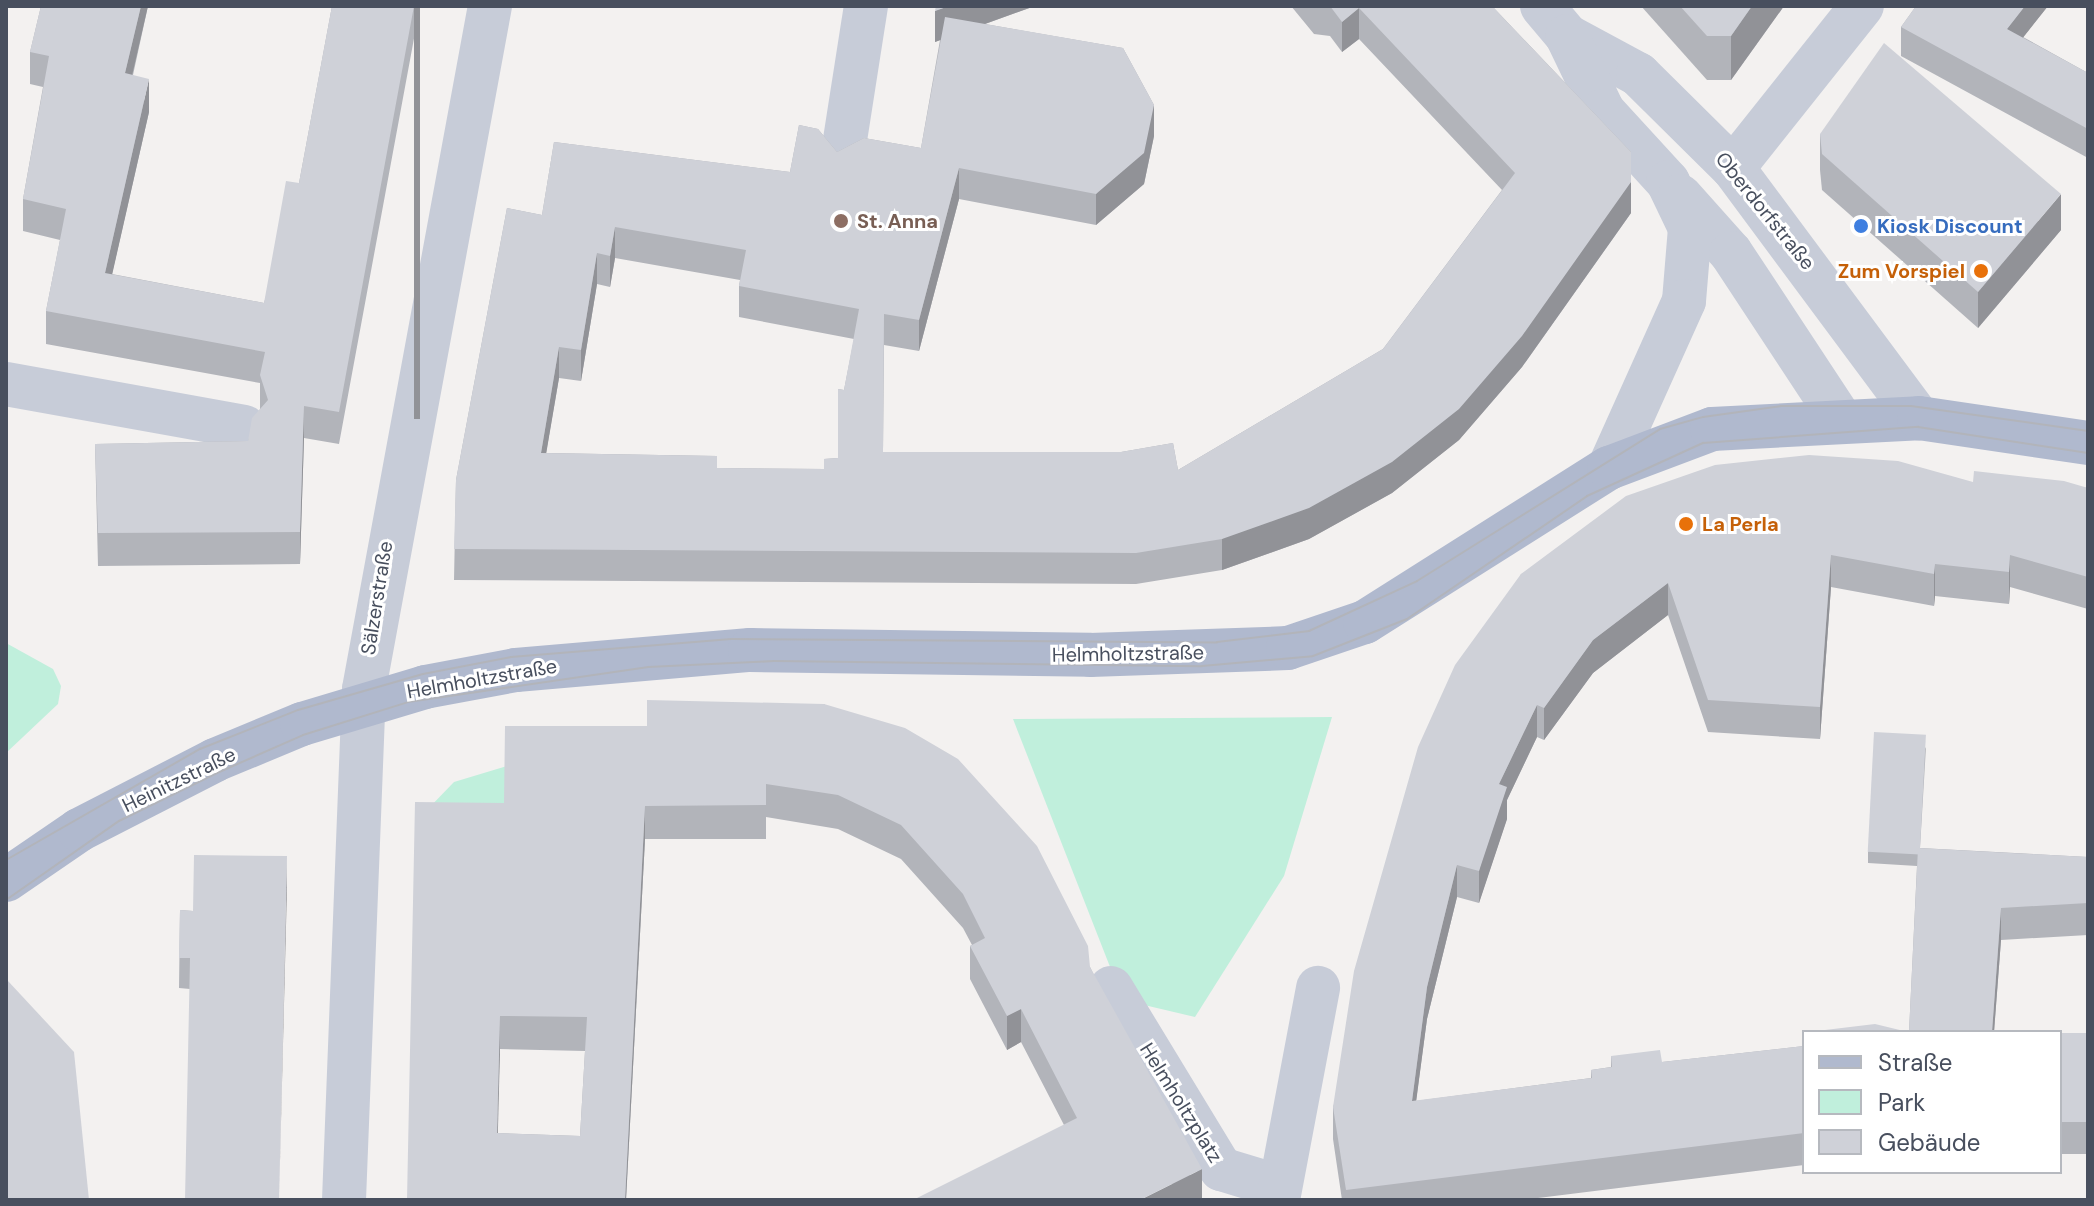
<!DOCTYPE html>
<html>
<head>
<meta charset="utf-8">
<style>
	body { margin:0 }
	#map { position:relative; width:2094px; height:1206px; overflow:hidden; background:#f3f1f0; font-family:"DM Sans",sans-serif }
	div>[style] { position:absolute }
	.green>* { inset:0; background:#c0efdc }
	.minor>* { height:44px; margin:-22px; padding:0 22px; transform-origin:22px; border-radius:22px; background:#c7ccd8 }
	.major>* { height:44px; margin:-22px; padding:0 22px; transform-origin:22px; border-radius:22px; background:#b0b9ce }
	.tram>* { height:2px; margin:-1px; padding:0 1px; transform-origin:1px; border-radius:1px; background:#b2b4ba }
	.wall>* { inset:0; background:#b2b4ba; transform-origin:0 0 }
	.shaded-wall>* { inset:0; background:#919297; transform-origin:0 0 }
	.building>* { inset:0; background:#cfd1d8; transform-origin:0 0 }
	.dots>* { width:22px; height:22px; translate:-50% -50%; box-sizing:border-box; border:4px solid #fff; border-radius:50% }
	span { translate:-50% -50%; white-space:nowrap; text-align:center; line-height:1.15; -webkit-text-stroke:6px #fff; paint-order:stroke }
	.street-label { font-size:20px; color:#484f5e }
	.education-label { font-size:20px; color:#785e54; font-weight:700 }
	.left { translate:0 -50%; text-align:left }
	.shop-label { font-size:20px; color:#366cbe; font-weight:700 }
	.food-label { font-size:20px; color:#c56008; font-weight:700 }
	.right { translate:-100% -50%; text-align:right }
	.frame { position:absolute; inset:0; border:8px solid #484f5e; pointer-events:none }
	.legend { position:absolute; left:1802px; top:1030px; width:260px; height:144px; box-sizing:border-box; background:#fff; border:2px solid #b6b9bf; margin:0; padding:10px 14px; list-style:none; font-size:24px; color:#484f5e }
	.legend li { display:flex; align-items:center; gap:16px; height:40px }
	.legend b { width:40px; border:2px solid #b6b9bf }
</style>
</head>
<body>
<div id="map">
	<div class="green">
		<i style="clip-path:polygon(6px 643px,53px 669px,61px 686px,58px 704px,6px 753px)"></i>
		<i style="clip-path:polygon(1332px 717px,1284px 876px,1195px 1017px,1123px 1000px,1013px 719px)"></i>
		<i style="clip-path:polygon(507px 766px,508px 848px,425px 812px,454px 782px)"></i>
	</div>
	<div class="minor">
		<i style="left:1542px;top:6px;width:39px;rotate:50deg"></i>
		<i style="left:1567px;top:36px;width:81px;rotate:28.2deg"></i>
		<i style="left:1638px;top:74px;width:134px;rotate:44.7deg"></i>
		<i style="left:1733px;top:168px;width:312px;rotate:53.4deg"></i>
		<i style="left:1567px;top:36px;width:83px;rotate:64.4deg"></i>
		<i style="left:1603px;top:111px;width:96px;rotate:47.5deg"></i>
		<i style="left:1668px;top:182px;width:51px;rotate:64.4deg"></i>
		<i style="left:1690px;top:228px;width:73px;rotate:94.7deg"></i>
		<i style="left:1684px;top:301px;width:183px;rotate:114.2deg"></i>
		<i style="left:842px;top:159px;width:155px;rotate:-81.1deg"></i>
		<i style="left:1733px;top:168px;width:207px;rotate:-51.5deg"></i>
		<i style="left:1680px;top:196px;width:76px;rotate:48.2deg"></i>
		<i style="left:1731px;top:253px;width:198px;rotate:56.6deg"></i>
		<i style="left:6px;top:384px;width:242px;rotate:10.2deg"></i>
		<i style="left:1111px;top:988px;width:212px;rotate:58.7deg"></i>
		<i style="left:1221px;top:1169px;width:59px;rotate:16.9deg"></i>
		<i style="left:344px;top:1200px;width:511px;rotate:-87.76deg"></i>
		<i style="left:364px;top:689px;width:695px;rotate:-79.55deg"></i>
		<i style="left:1278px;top:1200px;width:216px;rotate:-79.3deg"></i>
	</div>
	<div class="major">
		<i style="left:6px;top:880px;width:88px;rotate:-34.4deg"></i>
		<i style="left:79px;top:830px;width:153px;rotate:-27.2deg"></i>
		<i style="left:215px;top:760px;width:94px;rotate:-22.5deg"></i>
		<i style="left:302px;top:724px;width:128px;rotate:-16.7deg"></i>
		<i style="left:425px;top:687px;width:93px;rotate:-10.6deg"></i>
		<i style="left:516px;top:670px;width:235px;rotate:-4.9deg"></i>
		<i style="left:750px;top:650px;width:340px;rotate:0.8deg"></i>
		<i style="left:1090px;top:655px;width:198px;rotate:-2deg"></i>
		<i style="left:1288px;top:648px;width:81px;rotate:-18.7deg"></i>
		<i style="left:1365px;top:622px;width:289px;rotate:-32.3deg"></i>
		<i style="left:1609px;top:468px;width:110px;rotate:-20.7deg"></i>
		<i style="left:1712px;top:429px;width:207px;rotate:-3deg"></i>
		<i style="left:1919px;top:418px;width:171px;rotate:8.4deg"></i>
	</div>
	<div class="tram">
		<i style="left:6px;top:860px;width:224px;rotate:-29.8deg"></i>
		<i style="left:200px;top:749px;width:105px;rotate:-21.7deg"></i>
		<i style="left:298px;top:710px;width:130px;rotate:-16.1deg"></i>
		<i style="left:423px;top:674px;width:90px;rotate:-10.9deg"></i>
		<i style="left:511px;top:657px;width:221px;rotate:-4.7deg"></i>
		<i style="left:731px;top:639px;width:486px;rotate:0.4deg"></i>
		<i style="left:1217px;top:642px;width:93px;rotate:-6.8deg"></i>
		<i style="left:1309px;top:631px;width:119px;rotate:-24.8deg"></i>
		<i style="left:1417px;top:581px;width:287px;rotate:-32deg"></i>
		<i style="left:1660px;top:429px;width:45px;rotate:-15.6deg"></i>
		<i style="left:1703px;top:417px;width:79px;rotate:-8deg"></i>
		<i style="left:1781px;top:406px;width:130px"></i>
		<i style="left:1911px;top:406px;width:179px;rotate:8deg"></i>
		<i style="left:6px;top:900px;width:138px;rotate:-35deg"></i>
		<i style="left:119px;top:821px;width:109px;rotate:-26.1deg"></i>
		<i style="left:217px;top:773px;width:94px;rotate:-23.8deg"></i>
		<i style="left:303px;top:735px;width:110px;rotate:-17.4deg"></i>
		<i style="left:408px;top:702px;width:243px;rotate:-8.3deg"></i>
		<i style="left:648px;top:667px;width:126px;rotate:-2.7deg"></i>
		<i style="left:774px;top:661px;width:428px;rotate:0.7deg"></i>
		<i style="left:1202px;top:666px;width:111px;rotate:-5.1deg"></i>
		<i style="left:1313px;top:656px;width:101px;rotate:-21.5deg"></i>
		<i style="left:1407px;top:619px;width:218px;rotate:-34.3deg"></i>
		<i style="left:1587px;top:496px;width:128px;rotate:-24.6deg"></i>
		<i style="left:1703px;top:443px;width:216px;rotate:-4.3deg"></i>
		<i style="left:1918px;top:427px;width:172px;rotate:8.7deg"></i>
	</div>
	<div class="wall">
		<i style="clip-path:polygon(41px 6px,148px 6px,133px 75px,149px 112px,112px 274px,264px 303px,299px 183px,332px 6px,420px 6px,339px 444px,304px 438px,300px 564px,98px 566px,95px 444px,248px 441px,260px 409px,260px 383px,46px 344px,46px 311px,60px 240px,23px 231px,23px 199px,43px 87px,30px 84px,30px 52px)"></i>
		<i style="clip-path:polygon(evenodd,936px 6px,1035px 6px,985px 24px,1123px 48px,1154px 105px,1154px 136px,1144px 184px,1096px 225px,959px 199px,919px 351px,884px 345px,883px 452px,1121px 452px,1173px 443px,1178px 470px,1383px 349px,1502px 190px,1359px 39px,1342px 52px,1330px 36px,1314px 34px,1291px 6px,1492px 6px,1631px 152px,1631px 213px,1522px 367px,1459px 440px,1392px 493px,1309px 539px,1222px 570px,1136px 584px,454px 580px,456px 480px,507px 208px,542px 215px,554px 142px,790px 172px,799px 125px,818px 129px,837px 152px,864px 138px,921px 148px,940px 40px,935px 42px,936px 6px,615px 258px,740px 280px,739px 286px,739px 317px,854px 339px,844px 390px,838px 389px,838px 458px,824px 459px,824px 469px,717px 468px,717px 456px,546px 453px,559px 378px,581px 381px,597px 284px,610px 287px,615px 258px)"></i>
		<i style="clip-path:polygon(1641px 6px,1784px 6px,1731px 80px,1707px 80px)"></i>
		<i style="clip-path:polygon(1916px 6px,2048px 6px,2023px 37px,2088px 73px,2088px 158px,1901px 56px,1901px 27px)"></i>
		<i style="clip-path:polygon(1820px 134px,2061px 230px,1978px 328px,1822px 190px,1820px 170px)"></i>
		<i style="clip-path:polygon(1973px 482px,2088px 488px,2088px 609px,2010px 587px,2009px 604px,1935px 596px,1934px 606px,1831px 587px,1820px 739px,1708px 732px,1668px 615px,1593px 673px,1544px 740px,1537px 737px,1507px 800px,1507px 819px,1479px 903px,1457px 897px,1427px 1019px,1416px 1101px,1591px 1078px,1591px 1070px,1611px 1067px,1611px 1056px,1662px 1062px,1804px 1046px,1804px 1165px,1521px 1200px,1342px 1200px,1333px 1139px,1333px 1107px,1521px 574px)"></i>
		<i style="clip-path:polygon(evenodd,824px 704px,1090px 967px,1202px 1200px,1064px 1125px,1021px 1042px,1007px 1050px,970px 979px,970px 946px,972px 945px,963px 928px,901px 859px,838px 829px,766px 817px,766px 839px,645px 839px,626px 1200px,407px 1200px,504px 803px,647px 726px,824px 704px,500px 1049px,585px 1051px,580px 1136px,497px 1133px,500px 1049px)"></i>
		<i style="clip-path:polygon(1926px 747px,1920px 848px,2088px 857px,2088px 935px,2001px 940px,1994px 1032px,1909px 1032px,1917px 866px,1868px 863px,1868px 852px)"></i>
		<i style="clip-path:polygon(287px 887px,190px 989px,179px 988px,180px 910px,193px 911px)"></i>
		<i style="left:2060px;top:1033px;width:28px;height:121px"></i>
	</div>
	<div class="shaded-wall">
		<i style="clip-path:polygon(141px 6px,148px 6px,125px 106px,125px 73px)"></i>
		<i style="left:414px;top:6px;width:6px;height:413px"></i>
		<i style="clip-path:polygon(949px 6px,1035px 6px,935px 42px,935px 11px)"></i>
		<i style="clip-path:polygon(1752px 6px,1784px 6px,1731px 80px,1731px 36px)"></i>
		<i style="clip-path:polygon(2025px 6px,2048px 6px,2007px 58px,2007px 29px)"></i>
		<i style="clip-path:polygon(1359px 8px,1359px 39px,1342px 52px,1342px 22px)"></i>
		<i style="clip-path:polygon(149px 79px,149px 112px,105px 306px,105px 273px)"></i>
		<i style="clip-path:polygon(1154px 105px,1154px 136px,1144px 184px,1096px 225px,1096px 194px)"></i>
		<i style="clip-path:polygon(959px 168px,959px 199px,919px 351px,919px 320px)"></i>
		<i style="clip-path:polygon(1631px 182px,1631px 213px,1522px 367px,1459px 440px,1392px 493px,1309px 539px,1222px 570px,1222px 539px)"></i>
		<i style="clip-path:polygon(2061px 194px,2061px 230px,1978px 328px,1978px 292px)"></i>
		<i style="clip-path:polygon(615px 227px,615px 258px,610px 287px,610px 256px)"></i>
		<i style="clip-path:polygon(597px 253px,597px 284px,581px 381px,581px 350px)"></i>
		<i style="clip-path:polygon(559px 347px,559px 378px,541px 484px,541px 453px)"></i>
		<i style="clip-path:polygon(304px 406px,304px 438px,300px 564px,300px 532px)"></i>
		<i style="clip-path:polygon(1831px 555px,1831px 587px,1820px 739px,1820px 707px)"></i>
		<i style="clip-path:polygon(2010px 555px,2010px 587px,2009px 604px,2009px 572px)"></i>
		<i style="clip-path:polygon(1935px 564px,1935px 596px,1934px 606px,1934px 574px)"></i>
		<i style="clip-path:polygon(1668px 583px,1668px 615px,1593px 673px,1544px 740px,1544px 708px,1593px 640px)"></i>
		<i style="clip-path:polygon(1537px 705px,1537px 737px,1507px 800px,1507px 819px,1479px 903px,1479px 871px,1499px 784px)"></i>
		<i style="clip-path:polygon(645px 806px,645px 839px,626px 1200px,625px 1200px)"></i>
		<i style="clip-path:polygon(287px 856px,287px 887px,279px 1200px)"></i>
		<i style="clip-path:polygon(1457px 865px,1457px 897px,1427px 1019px,1412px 1133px,1412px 1101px,1427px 987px)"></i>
		<i style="clip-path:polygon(2001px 908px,2001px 940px,1994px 1032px,1992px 1032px)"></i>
		<i style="clip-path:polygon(1021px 1009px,1021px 1042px,1007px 1050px,1007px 1016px)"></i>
		<i style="clip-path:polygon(500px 1016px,500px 1049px,497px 1167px,497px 1133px)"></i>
		<i style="clip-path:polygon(1202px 1169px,1202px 1200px,1140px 1200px)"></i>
	</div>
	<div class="building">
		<i style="clip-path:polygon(41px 6px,141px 6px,125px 73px,149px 79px,105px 273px,264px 303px,286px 181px,299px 183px,332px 6px,414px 6px,339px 412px,304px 406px,300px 532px,98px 533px,95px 444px,248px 441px,252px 418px,268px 400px,260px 375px,265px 352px,46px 311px,66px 209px,23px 199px,49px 56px,30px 52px)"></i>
		<i style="clip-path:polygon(936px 6px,949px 6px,935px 11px)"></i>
		<i style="clip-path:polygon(evenodd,1330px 6px,1492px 6px,1631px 152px,1631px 182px,1522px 336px,1459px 409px,1392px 462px,1309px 508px,1222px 539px,1136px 553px,454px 549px,456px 480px,507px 208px,542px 215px,554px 142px,790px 172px,799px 125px,818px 129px,837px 152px,864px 138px,921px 148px,945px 17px,1123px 48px,1154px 105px,1144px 153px,1096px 194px,959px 168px,919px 320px,884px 314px,883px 452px,1121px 452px,1173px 443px,1178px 470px,1383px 349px,1515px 173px,1359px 8px,1342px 22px,1330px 6px,615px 227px,746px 250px,739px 286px,859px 309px,844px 390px,838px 389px,838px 458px,824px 459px,824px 469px,717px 468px,717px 456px,541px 453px,559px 347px,581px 350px,597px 253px,610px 256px,615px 227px)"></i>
		<i style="clip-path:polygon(1680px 6px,1752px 6px,1731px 36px,1707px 36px)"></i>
		<i style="clip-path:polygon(1916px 6px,2025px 6px,2007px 29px,2088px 73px,2088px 129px,1901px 27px)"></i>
		<i style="clip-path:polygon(1884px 43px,2061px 194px,1978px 292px,1822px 154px,1820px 134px)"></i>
		<i style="clip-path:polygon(1809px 455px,1898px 461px,1973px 482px,1974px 471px,2064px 481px,2088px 488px,2088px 577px,2010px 555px,2009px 572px,1935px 564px,1934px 574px,1831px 555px,1820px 707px,1708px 700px,1668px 583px,1593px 640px,1544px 708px,1537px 705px,1499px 784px,1507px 787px,1479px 871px,1457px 865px,1427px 987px,1412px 1101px,1592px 1078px,1591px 1070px,1612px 1067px,1611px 1056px,1660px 1050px,1662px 1062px,1804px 1046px,1804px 1133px,1346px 1190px,1333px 1107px,1354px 971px,1418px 747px,1455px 665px,1521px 574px,1626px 496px,1715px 465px)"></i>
		<i style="clip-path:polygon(evenodd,647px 700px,824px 704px,905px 728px,958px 759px,1037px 846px,1088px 946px,1090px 967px,1202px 1169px,1140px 1200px,913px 1200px,1077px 1118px,1021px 1009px,1007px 1016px,970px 946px,985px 938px,963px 894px,901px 825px,838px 795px,766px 784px,766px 805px,645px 806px,625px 1200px,407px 1200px,415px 802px,504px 803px,505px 726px,647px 726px,647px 700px,500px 1016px,587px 1017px,580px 1136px,497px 1133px,500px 1016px)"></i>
		<i style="left:1874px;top:732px;width:52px;height:120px;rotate:3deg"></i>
		<i style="clip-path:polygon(1918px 848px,2088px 857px,2088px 903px,2001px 908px,1992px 1032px,1909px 1032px)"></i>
		<i style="clip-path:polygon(194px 855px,287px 856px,279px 1200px,185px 1200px,190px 958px,179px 958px,180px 910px,193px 911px)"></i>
		<i style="clip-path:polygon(8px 981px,74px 1052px,89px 1200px,6px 1200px,6px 983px)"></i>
		<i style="clip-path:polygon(1875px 1024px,1908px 1032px,1825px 1032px,1825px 1030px)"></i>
		<i style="left:2060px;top:1033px;width:28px;height:89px"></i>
	</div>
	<div class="dots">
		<i style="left:841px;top:221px;background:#8d6e63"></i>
		<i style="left:1861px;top:226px;background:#3f7fe0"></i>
		<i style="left:1981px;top:271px;background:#e8710a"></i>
		<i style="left:1686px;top:524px;background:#e8710a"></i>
	</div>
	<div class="street-label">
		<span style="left:1765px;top:211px;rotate:51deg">Oberdorfstraße</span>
		<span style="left:377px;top:598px;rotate:-81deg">Sälzerstraße</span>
		<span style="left:1128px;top:654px;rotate:-1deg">Helmholtzstraße</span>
		<span style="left:482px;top:679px;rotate:-10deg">Helmholtzstraße</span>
		<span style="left:179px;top:780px;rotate:-26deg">Heinitzstraße</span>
		<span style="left:1181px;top:1103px;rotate:58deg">Helmholtzplatz</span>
	</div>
	<div class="education-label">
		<span class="left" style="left:857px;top:221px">St. Anna</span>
	</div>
	<div class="shop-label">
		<span class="left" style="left:1877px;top:226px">Kiosk Discount</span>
	</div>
	<div class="food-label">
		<span class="right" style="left:1965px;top:271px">Zum Vorspiel</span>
		<span class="left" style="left:1702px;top:524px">La Perla</span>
	</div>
	<div class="frame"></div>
	<ul class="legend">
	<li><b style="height:10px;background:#b0b9ce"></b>Straße</li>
	<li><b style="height:22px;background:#c0efdc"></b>Park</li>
	<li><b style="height:22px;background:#cfd1d8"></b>Gebäude</li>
	</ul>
</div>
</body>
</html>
